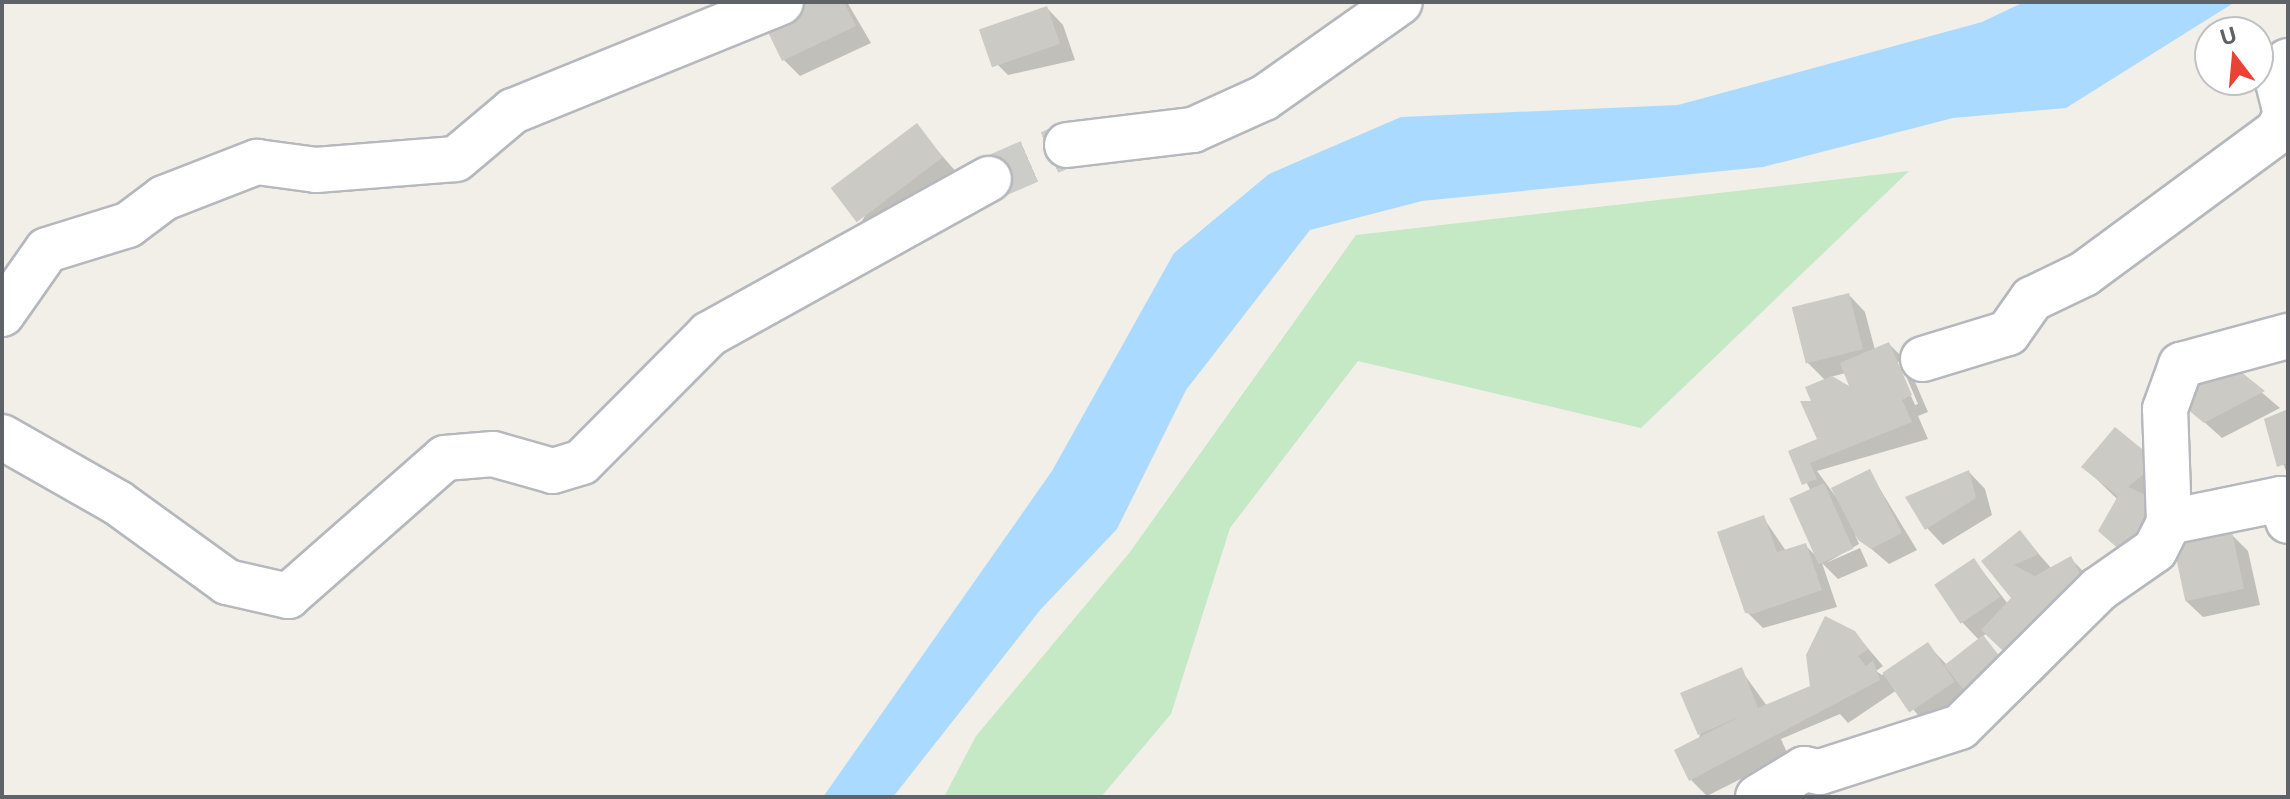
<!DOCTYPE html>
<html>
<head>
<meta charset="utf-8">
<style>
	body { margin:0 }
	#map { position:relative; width:2290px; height:799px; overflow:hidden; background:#f1efe8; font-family:"Noto Sans",sans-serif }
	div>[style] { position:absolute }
	.green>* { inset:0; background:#c5e8c5 }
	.water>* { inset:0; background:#aadaff }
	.shadow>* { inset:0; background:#0003 }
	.building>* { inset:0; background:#cccac5; transform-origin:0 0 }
	.minor-tunnel>* { height:44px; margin-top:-22px; transform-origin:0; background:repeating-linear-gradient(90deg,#ccccc8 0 44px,transparent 0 66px) }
	.roads { filter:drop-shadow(2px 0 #b5b8bc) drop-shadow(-2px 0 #b5b8bc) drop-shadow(0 2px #b5b8bc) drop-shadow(0 -2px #b5b8bc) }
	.minor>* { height:44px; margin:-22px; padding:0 22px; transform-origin:22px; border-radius:22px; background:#fff }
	span { translate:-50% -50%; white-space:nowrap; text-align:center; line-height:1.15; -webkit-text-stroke:6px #fff; paint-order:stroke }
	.frame { position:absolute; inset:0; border:4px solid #5f6368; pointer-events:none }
	.north { position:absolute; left:2194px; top:16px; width:80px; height:80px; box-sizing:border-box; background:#fff; border:2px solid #bfc1c3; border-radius:50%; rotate:344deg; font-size:22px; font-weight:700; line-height:32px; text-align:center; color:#5f6368 }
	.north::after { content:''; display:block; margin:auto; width:28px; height:36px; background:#ea4335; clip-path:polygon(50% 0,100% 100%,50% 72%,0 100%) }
</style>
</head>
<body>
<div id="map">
	<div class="green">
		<i style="clip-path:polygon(1909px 171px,1641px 428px,1358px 361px,1230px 528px,1171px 714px,1101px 797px,944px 797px,976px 736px,1130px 552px,1356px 235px)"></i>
	</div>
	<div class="water">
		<i style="clip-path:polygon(2024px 2px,2235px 2px,2066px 108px,1953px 118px,1763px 167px,1422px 201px,1310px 230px,1186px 390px,1117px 529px,1041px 609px,893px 797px,823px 797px,1052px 471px,1174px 253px,1269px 174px,1401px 117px,1678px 105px,1982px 22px)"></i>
	</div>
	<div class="shadow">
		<i style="clip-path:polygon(813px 2px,847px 2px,871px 43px,800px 76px,784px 60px)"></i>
		<i style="clip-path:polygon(1047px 8px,1063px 25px,1075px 60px,1008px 75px,992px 59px)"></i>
		<i style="clip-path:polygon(916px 126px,958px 174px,858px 228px)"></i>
		<i style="clip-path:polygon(evenodd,1849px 295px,1865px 312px,1875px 350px,1889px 344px,1906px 361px,1928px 412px,1918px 416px,1928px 439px,1817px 471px,1839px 501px,1869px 471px,1917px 550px,1889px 564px,1855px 535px,1859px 544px,1826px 563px,1860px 548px,1868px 566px,1838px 579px,1822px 563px,1837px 607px,1763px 628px,1747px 612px,1763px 517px,1786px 551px,1805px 545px,1820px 560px,1811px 491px,1790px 452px,1821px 440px,1814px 402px,1826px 381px,1807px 362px,1849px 295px,1896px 362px,1900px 362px,1918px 404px,1915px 405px,1896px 362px,1849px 295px,1846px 373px,1853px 391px,1830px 377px,1846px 373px)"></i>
		<i style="clip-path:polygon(2226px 362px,2280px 408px,2222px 438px,2183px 403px)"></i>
		<i style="clip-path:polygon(2288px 411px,2288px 476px,2266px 420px)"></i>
		<i style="clip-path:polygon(2156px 463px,2149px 499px,2117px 499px,2084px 467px)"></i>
		<i style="clip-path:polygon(1969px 472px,1985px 489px,1992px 515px,1943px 545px,1927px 528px)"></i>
		<i style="clip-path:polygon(2020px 533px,2052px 569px,2071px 559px,2087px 575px,2056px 644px,2067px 655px,2040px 683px,1987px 633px,1982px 637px,2028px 691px,1993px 718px,1928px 727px,1897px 690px,1848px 723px,1840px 714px,1781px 739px,1788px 755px,1707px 796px,1691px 780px,1700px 734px,1741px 670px,1767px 706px,1812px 687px,1854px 632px,1883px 666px,1876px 671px,1882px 675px,1927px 644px,1947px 665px,1979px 640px,1962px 622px,1974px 560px,2008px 604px,2014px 598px,1984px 561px)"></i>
		<i style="clip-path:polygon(2232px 535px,2248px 551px,2260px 605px,2203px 617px,2186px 601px)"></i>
	</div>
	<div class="building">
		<i style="clip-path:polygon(808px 2px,844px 2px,856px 26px,782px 61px,763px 22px)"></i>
		<i style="left:1047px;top:6px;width:40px;height:72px;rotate:71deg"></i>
		<i style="left:917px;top:123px;width:43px;height:108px;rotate:53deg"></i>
		<i style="left:1849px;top:293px;width:58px;height:59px;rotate:76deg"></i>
		<i style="clip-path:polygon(1889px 342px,1912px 395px,1902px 400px,1912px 422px,1810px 463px,1817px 479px,1802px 485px,1788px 451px,1817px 439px,1800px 401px,1811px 401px,1805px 387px,1832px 376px,1849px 386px,1840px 363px)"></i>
		<i style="clip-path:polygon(2226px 360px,2265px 391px,2204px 423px,2180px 403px)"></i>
		<i style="clip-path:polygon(2288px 409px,2288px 463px,2277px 467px,2264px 419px)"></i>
		<i style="clip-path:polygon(2115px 427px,2158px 462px,2128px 487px,2159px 501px,2129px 558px,2098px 531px,2118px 496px,2081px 467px)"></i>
		<i style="clip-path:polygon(1870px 469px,1902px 533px,1871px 549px,1858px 540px,1831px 488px)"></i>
		<i style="clip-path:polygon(1969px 470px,1976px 498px,1925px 530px,1905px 497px)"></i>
		<i style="left:1824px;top:483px;width:72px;height:38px;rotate:66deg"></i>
		<i style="clip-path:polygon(1764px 515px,1777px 552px,1806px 543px,1822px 590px,1753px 614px,1745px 613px,1717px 532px)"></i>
		<i style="clip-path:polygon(2020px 530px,2039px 554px,2014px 565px,2035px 576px,2071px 556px,2090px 593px,2022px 669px,1981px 630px,2011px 598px,1981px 561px)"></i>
		<i style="left:2232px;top:532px;width:58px;height:60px;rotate:78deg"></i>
		<i style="left:1974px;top:558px;width:47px;height:48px;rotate:56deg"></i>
		<i style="clip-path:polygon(1825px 616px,1855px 631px,1868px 649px,1858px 656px,1866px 666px,1873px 660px,1880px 680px,1689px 781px,1674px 750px,1741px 716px,1698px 735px,1680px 693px,1742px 667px,1758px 708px,1810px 686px,1806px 655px)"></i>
		<i style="left:1983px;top:635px;width:49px;height:49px;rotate:52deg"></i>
		<i style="left:1928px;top:642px;width:48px;height:55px;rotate:56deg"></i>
	</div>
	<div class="minor-tunnel">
		<i style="left:989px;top:179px;width:85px;rotate:-23.6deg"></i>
	</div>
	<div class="roads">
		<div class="minor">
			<i style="left:1067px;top:145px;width:127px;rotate:-6.8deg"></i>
			<i style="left:1193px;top:130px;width:78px;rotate:-24.3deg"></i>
			<i style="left:1264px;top:98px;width:166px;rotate:-35.2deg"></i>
			<i style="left:2px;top:314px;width:78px;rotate:-54.9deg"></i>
			<i style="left:47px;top:250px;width:85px;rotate:-17.2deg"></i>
			<i style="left:128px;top:225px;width:45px;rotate:-36.9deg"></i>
			<i style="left:164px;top:198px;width:100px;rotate:-21.2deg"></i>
			<i style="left:257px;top:162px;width:60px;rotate:7.7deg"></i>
			<i style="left:316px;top:170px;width:140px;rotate:-4.5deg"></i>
			<i style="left:456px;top:159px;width:75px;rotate:-40.1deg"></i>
			<i style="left:513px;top:111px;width:289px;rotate:-22.1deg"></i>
			<i style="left:1923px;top:359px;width:89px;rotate:-17deg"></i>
			<i style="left:2008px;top:333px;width:42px;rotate:-54.8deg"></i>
			<i style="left:2032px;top:299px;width:58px;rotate:-25.7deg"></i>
			<i style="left:2084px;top:274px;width:241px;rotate:-36.4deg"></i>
			<i style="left:2278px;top:131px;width:19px;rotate:-65deg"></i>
			<i style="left:2286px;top:114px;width:36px;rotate:-104deg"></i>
			<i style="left:2277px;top:79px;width:21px;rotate:-59deg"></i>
			<i style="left:2px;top:437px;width:133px;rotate:29.6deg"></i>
			<i style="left:118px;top:503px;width:135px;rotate:35.9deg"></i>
			<i style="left:227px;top:582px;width:63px;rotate:12.9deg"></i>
			<i style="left:288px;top:596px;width:209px;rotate:-41.3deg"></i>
			<i style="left:445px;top:458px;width:48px;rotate:-4.8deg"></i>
			<i style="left:493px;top:454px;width:62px;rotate:15.8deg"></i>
			<i style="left:553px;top:471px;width:30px;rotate:-17deg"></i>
			<i style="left:582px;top:462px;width:180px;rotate:-45.2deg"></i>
			<i style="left:709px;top:334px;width:320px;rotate:-29deg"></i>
			<i style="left:2169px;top:522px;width:113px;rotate:-92deg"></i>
			<i style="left:2165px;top:409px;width:47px;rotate:-70deg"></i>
			<i style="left:2181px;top:365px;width:111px;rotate:-15.2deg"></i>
			<i style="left:1758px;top:797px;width:54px;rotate:-31.3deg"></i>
			<i style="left:1804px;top:769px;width:16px;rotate:11deg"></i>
			<i style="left:1820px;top:772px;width:147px;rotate:-17.8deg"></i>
			<i style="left:1960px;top:727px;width:196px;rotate:-44.8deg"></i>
			<i style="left:2099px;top:589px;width:68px;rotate:-34.9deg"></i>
			<i style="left:2155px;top:550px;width:31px;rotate:-63deg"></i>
			<i style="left:2169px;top:522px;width:114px;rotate:-11.6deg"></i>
			<i style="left:2281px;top:499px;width:23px;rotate:72deg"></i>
		</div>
	</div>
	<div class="frame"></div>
	<div class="north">U</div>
</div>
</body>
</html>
